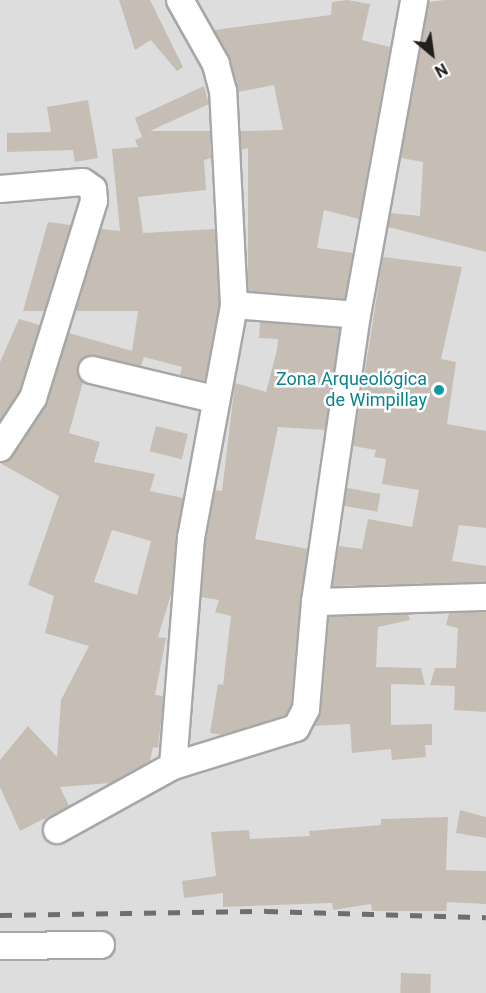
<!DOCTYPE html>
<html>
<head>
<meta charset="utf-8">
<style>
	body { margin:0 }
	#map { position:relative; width:486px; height:993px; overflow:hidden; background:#f1eee6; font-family:Roboto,sans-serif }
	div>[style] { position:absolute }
	.residential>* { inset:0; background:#dedddd; transform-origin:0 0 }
	.building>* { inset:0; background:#c6beb5; transform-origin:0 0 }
	.roads { filter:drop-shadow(2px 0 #a7a7a7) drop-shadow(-2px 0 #a7a7a7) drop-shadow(0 2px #a7a7a7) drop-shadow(0 -2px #a7a7a7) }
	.street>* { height:26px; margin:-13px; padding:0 13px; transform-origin:13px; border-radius:13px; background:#fff }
	.rail>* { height:4.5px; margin-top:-2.25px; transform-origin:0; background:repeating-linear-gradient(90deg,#6e6e6e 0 12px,transparent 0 24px) }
	.dots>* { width:16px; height:16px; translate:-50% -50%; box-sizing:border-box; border:3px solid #fff; border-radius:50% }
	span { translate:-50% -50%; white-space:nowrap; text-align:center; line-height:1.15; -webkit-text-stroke:5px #fff; paint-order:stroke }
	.culture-label { font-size:18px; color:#0d838f }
	.right { translate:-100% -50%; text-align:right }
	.north { position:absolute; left:402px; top:24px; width:60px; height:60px; -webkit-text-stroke:4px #fff; paint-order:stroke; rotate:151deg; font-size:16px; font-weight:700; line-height:24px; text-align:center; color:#202020 }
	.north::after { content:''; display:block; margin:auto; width:21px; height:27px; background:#202020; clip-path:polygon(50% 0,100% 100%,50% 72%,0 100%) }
</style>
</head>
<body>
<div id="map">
	<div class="residential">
		<i style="left:0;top:0;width:486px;height:993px"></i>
	</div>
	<div class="building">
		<i style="clip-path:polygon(119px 0,150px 0,183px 67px,177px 71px,151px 40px,135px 50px)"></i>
		<i style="clip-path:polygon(347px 0,370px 4px,362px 40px,390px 47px,359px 219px,324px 210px,317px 248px,353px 253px,345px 299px,248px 291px,248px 148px,241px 150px,240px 131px,283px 130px,274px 85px,238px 92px,230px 60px,214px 30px,331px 15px,332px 2px)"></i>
		<i style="clip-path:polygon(445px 0,486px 0,486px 252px,388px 227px,391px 213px,420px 216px,423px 162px,401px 158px,429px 2px)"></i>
		<i style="clip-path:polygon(evenodd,204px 86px,209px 104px,150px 131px,210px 131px,211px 158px,204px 160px,206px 190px,138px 197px,143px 233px,215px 229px,219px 304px,205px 381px,180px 375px,182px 367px,144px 357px,141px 366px,87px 356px,77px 367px,83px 382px,69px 433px,100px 442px,94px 462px,155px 474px,150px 491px,183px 498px,172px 591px,158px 637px,166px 638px,155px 695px,164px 696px,158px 748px,153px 747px,150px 761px,111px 783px,60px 787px,69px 806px,20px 831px,0 787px,0 760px,28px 726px,57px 757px,61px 700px,89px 646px,45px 633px,54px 596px,28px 585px,59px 496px,0 463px,13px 456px,46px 406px,69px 333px,132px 351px,138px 311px,76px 311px,101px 229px,120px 231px,112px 149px,138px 147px,135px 140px,142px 137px,135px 118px,204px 86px,112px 530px,151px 541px,137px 595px,94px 582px,112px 530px)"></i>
		<i style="clip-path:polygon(88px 100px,98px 158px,75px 162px,73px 150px,7px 152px,7px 133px,51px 132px,47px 107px)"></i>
		<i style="clip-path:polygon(48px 222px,71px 225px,44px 311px,23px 311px)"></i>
		<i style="clip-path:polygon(383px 257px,462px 267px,441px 359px,456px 362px,447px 424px,486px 431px,486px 528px,459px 525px,452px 561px,486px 566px,486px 582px,332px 586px,339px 546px,362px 549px,368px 519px,412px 527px,419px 490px,382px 484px,386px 459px,374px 457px,376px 450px,353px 446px)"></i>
		<i style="clip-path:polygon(19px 319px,40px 325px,19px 392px,0 421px,0 362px)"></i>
		<i style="clip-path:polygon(260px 322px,340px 329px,325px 430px,278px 427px,255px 539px,308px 549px,291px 705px,286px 716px,223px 735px,210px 733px,218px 684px,223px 685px,231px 616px,215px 612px,219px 600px,201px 597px,206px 540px,215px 490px,222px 491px,235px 383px,266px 392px,277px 350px,278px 339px,259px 338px)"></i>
		<i style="left:156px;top:426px;width:33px;height:26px;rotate:14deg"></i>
		<i style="left:347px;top:488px;width:34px;height:18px;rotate:10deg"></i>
		<i style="clip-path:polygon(486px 612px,486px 712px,454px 710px,455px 686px,430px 685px,435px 668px,456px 668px,458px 628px,446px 625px,449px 613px)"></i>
		<i style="clip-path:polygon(408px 614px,410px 620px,378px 627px,376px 667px,421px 668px,425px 685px,391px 684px,391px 725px,432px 724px,432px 745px,425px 745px,426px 757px,392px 760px,391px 749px,352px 753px,350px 724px,314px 726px,321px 710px,329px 617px)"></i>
		<i style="clip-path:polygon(460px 810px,486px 817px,486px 838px,456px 833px)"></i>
		<i style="clip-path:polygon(448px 817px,446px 870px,486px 871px,486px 904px,447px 902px,446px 911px,372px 911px,371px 904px,333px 910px,332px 903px,223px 907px,223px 893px,184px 898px,182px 881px,216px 876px,211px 832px,249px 830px,250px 839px,310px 836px,309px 831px,381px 825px,381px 819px)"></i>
		<i style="left:401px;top:973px;width:30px;height:20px;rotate:2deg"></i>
	</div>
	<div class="roads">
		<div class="street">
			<i style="left:0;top:189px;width:83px;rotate:-4.8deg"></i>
			<i style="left:83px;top:182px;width:12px;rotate:35deg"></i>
			<i style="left:93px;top:189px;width:12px;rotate:85deg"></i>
			<i style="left:94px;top:201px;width:206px;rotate:107.2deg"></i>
			<i style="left:33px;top:398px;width:60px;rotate:123.4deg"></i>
			<i style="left:234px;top:305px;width:123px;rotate:4.6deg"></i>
			<i style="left:92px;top:370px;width:125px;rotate:13.4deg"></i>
			<i style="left:315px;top:602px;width:171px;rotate:-1.7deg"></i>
			<i style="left:173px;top:766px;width:229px;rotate:-85.5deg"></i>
			<i style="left:191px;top:538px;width:237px;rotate:-79.5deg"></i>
			<i style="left:234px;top:305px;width:214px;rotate:-92.9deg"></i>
			<i style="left:223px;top:91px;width:28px;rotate:-105deg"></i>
			<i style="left:216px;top:64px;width:73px;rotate:-119.4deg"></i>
			<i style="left:57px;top:830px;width:132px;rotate:-28.9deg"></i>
			<i style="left:173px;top:766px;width:129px;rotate:-17.2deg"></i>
			<i style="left:296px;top:728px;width:21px;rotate:-62deg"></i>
			<i style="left:306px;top:709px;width:107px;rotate:-85.2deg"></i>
			<i style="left:315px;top:602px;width:290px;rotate:-81.7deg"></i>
			<i style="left:357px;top:315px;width:320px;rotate:-79.7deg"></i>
			<i style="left:0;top:946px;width:101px;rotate:-0.6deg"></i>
		</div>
	</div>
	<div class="rail">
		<i style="left:0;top:915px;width:266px;rotate:-0.9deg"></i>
		<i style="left:266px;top:911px;width:220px;rotate:1.6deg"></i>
	</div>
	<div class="dots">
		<i style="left:439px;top:390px;background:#0f9aa8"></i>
	</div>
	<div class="culture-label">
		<span class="right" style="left:427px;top:390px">Zona Arqueológica<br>de Wimpillay</span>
	</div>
	<div class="north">N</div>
</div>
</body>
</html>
